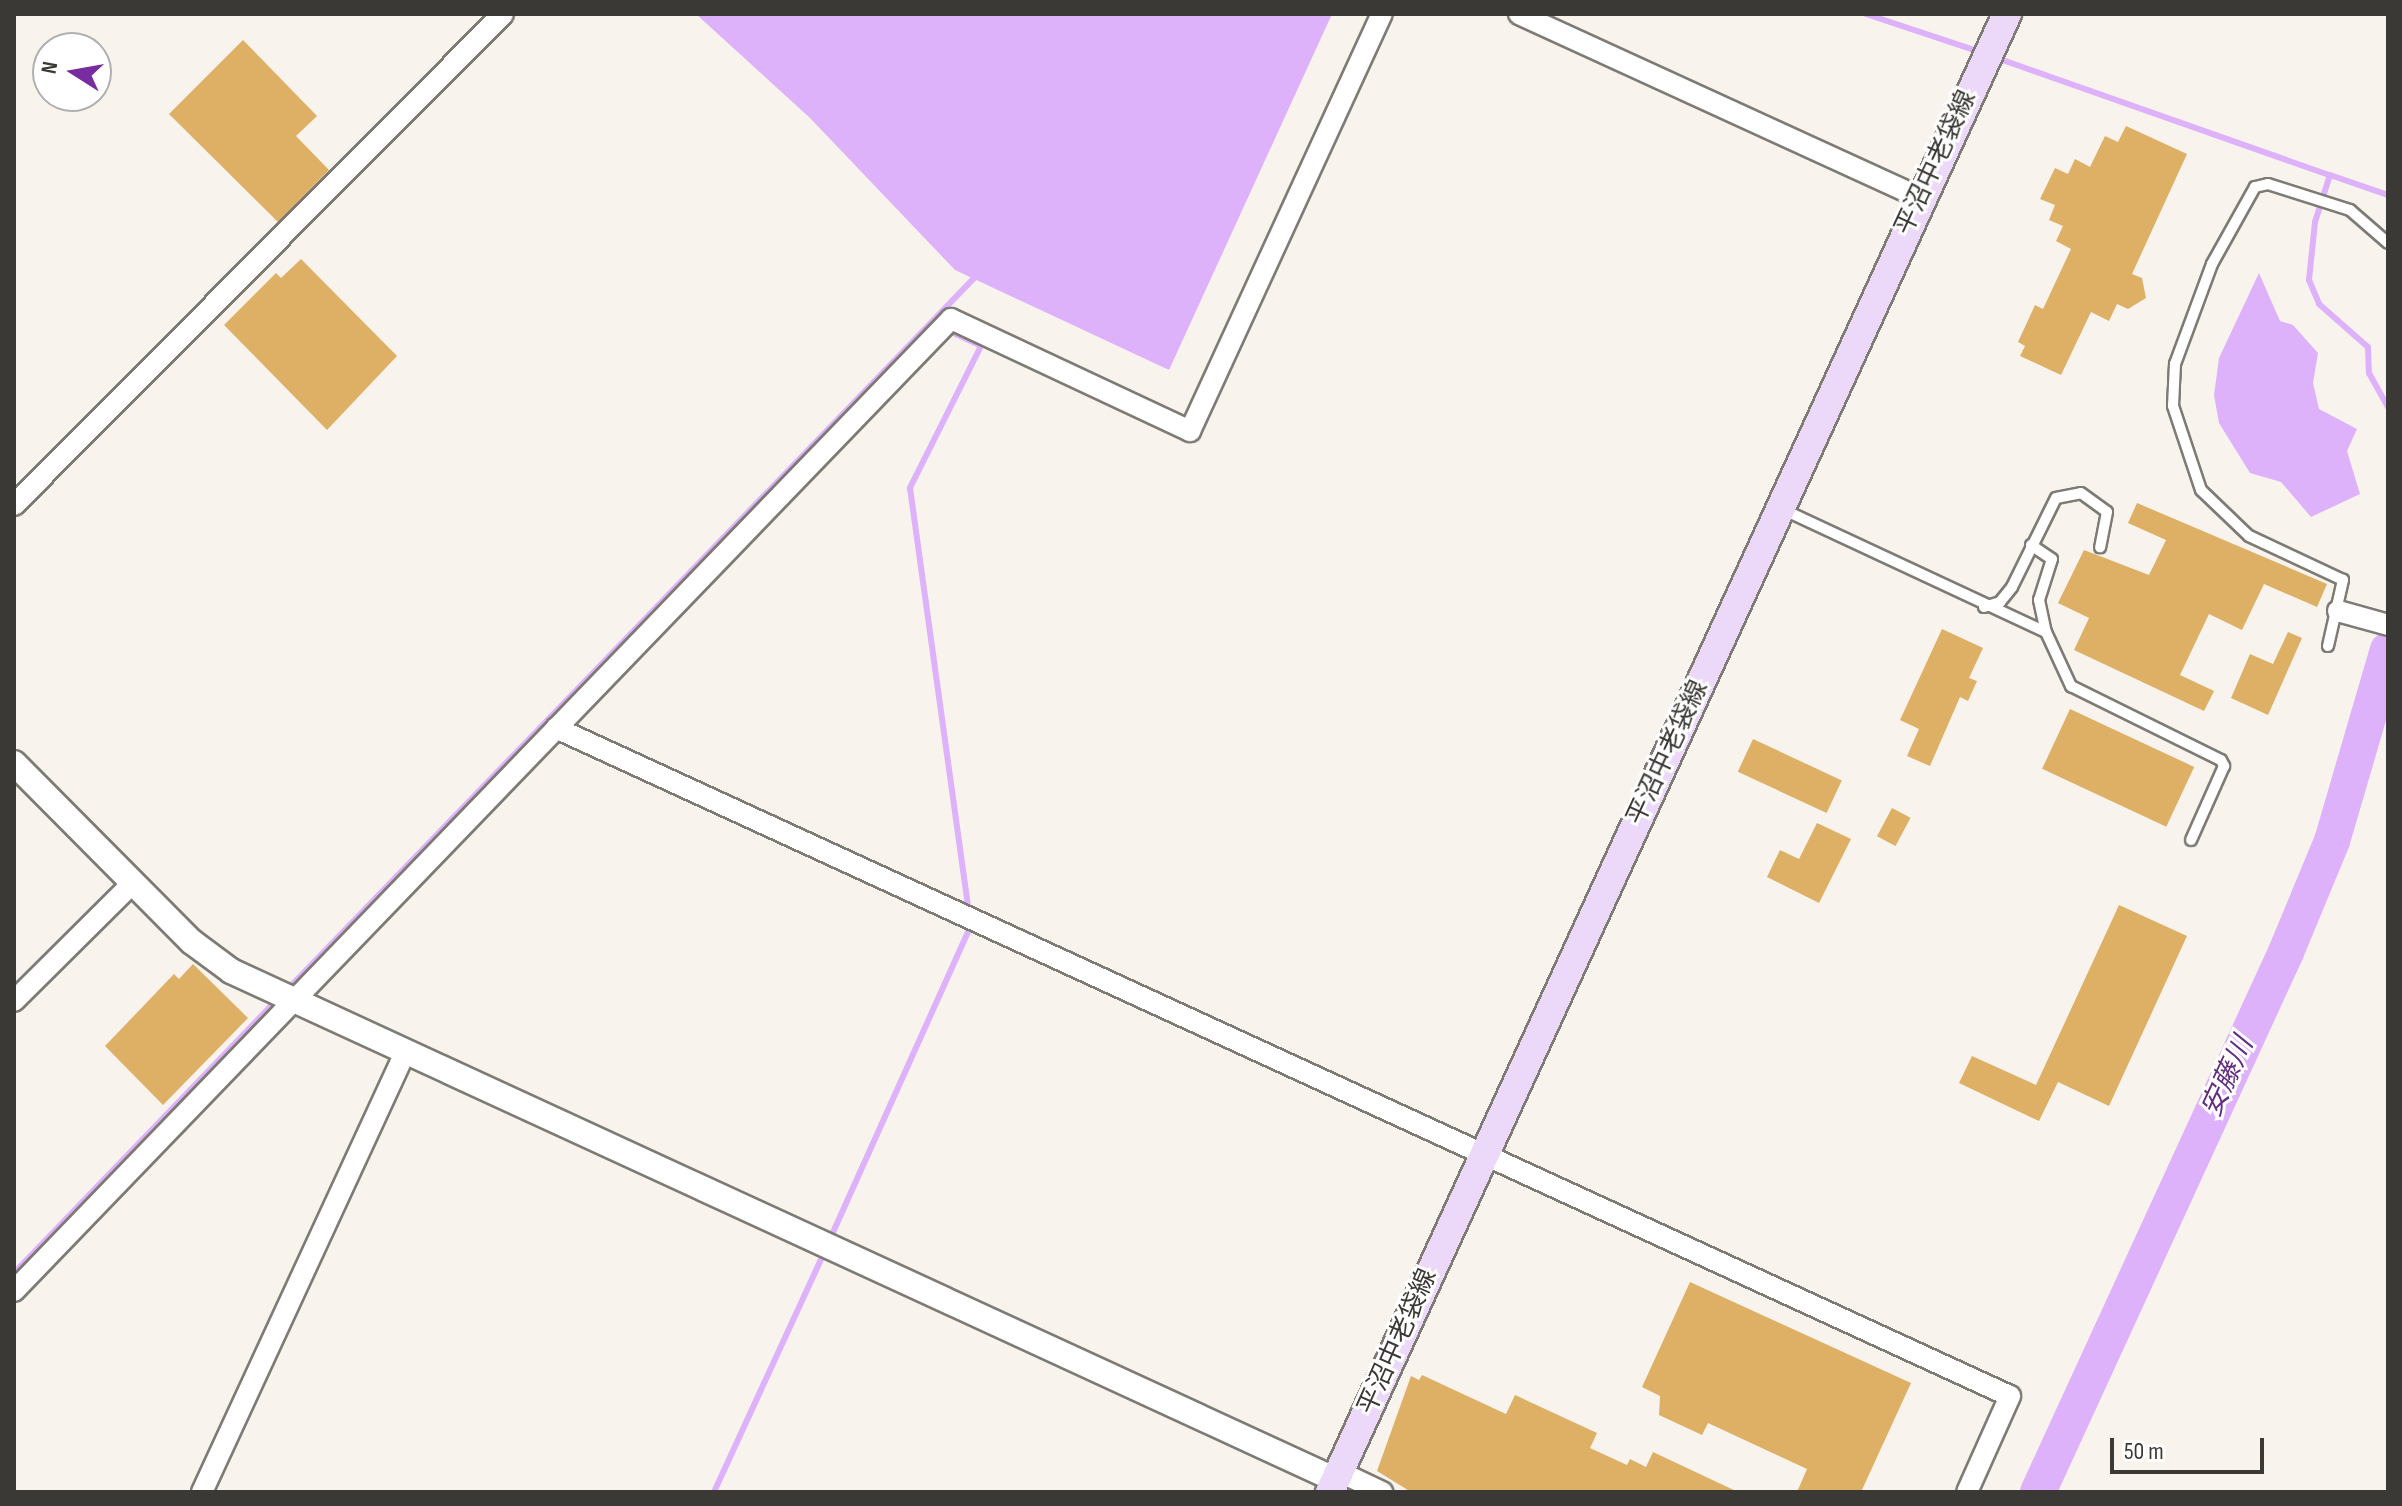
<!DOCTYPE html>
<html>
<head>
<meta charset="utf-8">
<style>
	body { margin:0 }
	#map { position:relative; width:2402px; height:1506px; overflow:hidden; background:#f8f4ed; font-family:"Sofia Sans Condensed","Noto Sans JP",sans-serif }
	div>[style] { position:absolute }
	.water>* { inset:0; background:#ddb2fa }
	.stream>* { height:6px; margin:-3px; padding:0 3px; transform-origin:3px; border-radius:3px; background:#ddb2fa }
	.river>* { height:36px; margin:-18px; padding:0 18px; transform-origin:18px; border-radius:18px; background:#ddb2fa }
	.building>* { inset:0; background:#deb065; transform-origin:0 0 }
	.roads { filter:drop-shadow(2px 0 #7e7b75) drop-shadow(-2px 0 #7e7b75) drop-shadow(0 2px #7e7b75) drop-shadow(0 -2px #7e7b75) }
	.service>* { height:10px; margin:-5px; padding:0 5px; transform-origin:5px; border-radius:5px; background:#fff }
	.minor>* { height:20px; margin:-10px; padding:0 10px; transform-origin:10px; border-radius:10px; background:#fff }
	.tertiary>* { height:24px; margin:-12px; padding:0 12px; transform-origin:12px; border-radius:12px; background:#fff }
	.secondary>* { height:28px; margin:-14px; padding:0 14px; transform-origin:14px; border-radius:14px; background:#ecd8f9 }
	span { translate:-50% -50%; white-space:nowrap; text-align:center; line-height:1.15; -webkit-text-stroke:6px #fff; paint-order:stroke }
	.street-label { font-size:26px; color:#3a3936 }
	.water-label { font-size:28px; color:#632f81; font-style:italic }
	.frame { position:absolute; inset:0; border:16px solid #3a3936; pointer-events:none }
	.north { position:absolute; left:32px; top:32px; width:80px; height:80px; box-sizing:border-box; background:#fff; border:2px solid #b0b0af; border-radius:50%; rotate:281deg; font-size:22px; font-weight:700; line-height:32px; text-align:center; color:#3a3936 }
	.north::after { content:''; display:block; margin:auto; width:28px; height:36px; background:#772d9f; clip-path:polygon(50% 0,100% 100%,50% 72%,0 100%) }
	.scale { position:absolute; left:2110px; top:1438px; width:154px; height:36px; box-sizing:border-box; border:4px solid #3a3936; border-top:0; padding-left:10px; font-size:24px; line-height:28px; white-space:nowrap; color:#3a3936; -webkit-text-stroke:6px #fff; paint-order:stroke }
</style>
</head>
<body>
<div id="map">
	<div class="water">
		<i style="clip-path:polygon(696px 14px,1332px 14px,1169px 370px,955px 270px,810px 118px)"></i>
		<i style="clip-path:polygon(2259px 273px,2280px 321px,2293px 325px,2318px 353px,2313px 383px,2319px 409px,2357px 429px,2347px 451px,2360px 494px,2311px 517px,2281px 482px,2250px 473px,2219px 423px,2214px 395px,2219px 358px)"></i>
	</div>
	<div class="stream">
		<i style="left:1866px;top:14px;width:120px;rotate:18.4deg"></i>
		<i style="left:1994px;top:57px;width:356px;rotate:19.4deg"></i>
		<i style="left:2330px;top:175px;width:49px;rotate:107.7deg"></i>
		<i style="left:2315px;top:222px;width:58px;rotate:95.9deg"></i>
		<i style="left:2309px;top:280px;width:26px;rotate:67deg"></i>
		<i style="left:2319px;top:304px;width:65px;rotate:41.3deg"></i>
		<i style="left:2368px;top:347px;width:26px;rotate:88deg"></i>
		<i style="left:2369px;top:373px;width:39px;rotate:61deg"></i>
		<i style="left:2330px;top:175px;width:61px;rotate:19deg"></i>
		<i style="left:945px;top:329px;width:40px;rotate:25deg"></i>
		<i style="left:981px;top:346px;width:159px;rotate:116.6deg"></i>
		<i style="left:910px;top:488px;width:430px;rotate:82.1deg"></i>
		<i style="left:286px;top:991px;width:996px;rotate:-46.02deg"></i>
		<i style="left:830px;top:1239px;width:344px;rotate:-65.8deg"></i>
		<i style="left:14px;top:1273px;width:380px;rotate:-46.1deg"></i>
		<i style="left:714px;top:1492px;width:268px;rotate:-65.3deg"></i>
	</div>
	<div class="river">
		<i style="left:2038px;top:1492px;width:594px;rotate:-65.33deg"></i>
		<i style="left:2286px;top:952px;width:120px;rotate:-67.5deg"></i>
		<i style="left:2332px;top:841px;width:199px;rotate:-73.7deg"></i>
	</div>
	<div class="building">
		<i style="clip-path:polygon(243px 40px,317px 116px,296px 136px,329px 170px,278px 222px,169px 114px)"></i>
		<i style="clip-path:polygon(2126px 126px,2187px 154px,2132px 274px,2142px 278px,2146px 298px,2128px 309px,2117px 304px,2109px 321px,2091px 312px,2061px 375px,2020px 356px,2025px 346px,2018px 342px,2035px 305px,2043px 309px,2071px 249px,2056px 241px,2063px 226px,2049px 220px,2055px 205px,2040px 199px,2055px 168px,2068px 174px,2075px 159px,2090px 167px,2105px 136px,2118px 142px)"></i>
		<i style="clip-path:polygon(301px 259px,397px 356px,327px 430px,224px 325px,276px 273px,281px 278px)"></i>
		<i style="clip-path:polygon(2137px 503px,2327px 584px,2317px 607px,2264px 584px,2242px 630px,2209px 614px,2180px 675px,2214px 691px,2204px 711px,2074px 650px,2089px 618px,2058px 603px,2084px 550px,2149px 575px,2166px 540px,2128px 523px)"></i>
		<i style="clip-path:polygon(1942px 629px,1983px 648px,1969px 678px,1977px 681px,1968px 701px,1960px 697px,1930px 766px,1907px 756px,1919px 729px,1900px 720px)"></i>
		<i style="clip-path:polygon(2288px 632px,2302px 638px,2268px 715px,2231px 698px,2250px 654px,2273px 664px)"></i>
		<i style="left:2070px;top:709px;width:137px;height:66px;rotate:25deg"></i>
		<i style="left:1753px;top:739px;width:98px;height:36px;rotate:25deg"></i>
		<i style="left:1892px;top:808px;width:21px;height:32px;rotate:28deg"></i>
		<i style="clip-path:polygon(1817px 823px,1851px 839px,1819px 903px,1767px 877px,1780px 850px,1799px 859px)"></i>
		<i style="clip-path:polygon(2119px 905px,2187px 936px,2109px 1106px,2058px 1082px,2039px 1121px,1959px 1083px,1972px 1056px,2036px 1085px)"></i>
		<i style="clip-path:polygon(193px 964px,248px 1018px,163px 1105px,105px 1046px,174px 974px,179px 979px)"></i>
		<i style="clip-path:polygon(1690px 1282px,1911px 1383px,1861px 1492px,1797px 1492px,1807px 1469px,1708px 1423px,1702px 1435px,1659px 1415px,1660px 1396px,1642px 1387px)"></i>
		<i style="clip-path:polygon(1422px 1375px,1506px 1414px,1515px 1395px,1597px 1433px,1590px 1448px,1627px 1465px,1630px 1459px,1646px 1467px,1653px 1452px,1738px 1492px,1411px 1492px,1377px 1471px,1411px 1376px,1419px 1380px)"></i>
	</div>
	<div class="roads">
		<div class="service">
			<i style="left:1782px;top:509px;width:291px;rotate:25deg"></i>
			<i style="left:2046px;top:632px;width:60px;rotate:65.2deg"></i>
			<i style="left:2071px;top:686px;width:167px;rotate:26.3deg"></i>
			<i style="left:2221px;top:760px;width:7px;rotate:63deg"></i>
			<i style="left:2224px;top:766px;width:81px;rotate:114deg"></i>
			<i style="left:2031px;top:545px;width:25px;rotate:34deg"></i>
			<i style="left:2052px;top:559px;width:43px;rotate:107.6deg"></i>
			<i style="left:2039px;top:600px;width:33px;rotate:78deg"></i>
			<i style="left:1984px;top:607px;width:17px;rotate:-17deg"></i>
			<i style="left:2000px;top:602px;width:19px;rotate:-51deg"></i>
			<i style="left:2012px;top:587px;width:99px;rotate:-63.7deg"></i>
			<i style="left:2056px;top:498px;width:25px;rotate:-11deg"></i>
			<i style="left:2081px;top:493px;width:32px;rotate:36deg"></i>
			<i style="left:2107px;top:512px;width:36px;rotate:101deg"></i>
			<i style="left:2328px;top:646px;width:68px;rotate:-77.2deg"></i>
			<i style="left:2343px;top:580px;width:104px;rotate:-154.9deg"></i>
			<i style="left:2249px;top:536px;width:66px;rotate:-136.2deg"></i>
			<i style="left:2201px;top:490px;width:89px;rotate:-108.4deg"></i>
			<i style="left:2173px;top:406px;width:42px;rotate:-87.3deg"></i>
			<i style="left:2175px;top:364px;width:107px;rotate:-69.7deg"></i>
			<i style="left:2212px;top:264px;width:88px;rotate:-60.8deg"></i>
			<i style="left:2255px;top:187px;width:13px;rotate:-13deg"></i>
			<i style="left:2268px;top:184px;width:86px;rotate:17.6deg"></i>
			<i style="left:2350px;top:210px;width:50px;rotate:41deg"></i>
		</div>
		<div class="minor">
			<i style="left:1519px;top:14px;width:440px;rotate:24.6deg"></i>
			<i style="left:14px;top:505px;width:693px;rotate:-45.12deg"></i>
			<i style="left:2338px;top:611px;width:52px;rotate:15.6deg"></i>
			<i style="left:556px;top:728px;width:1600px;rotate:24.68deg"></i>
			<i style="left:2010px;top:1396px;width:105px;rotate:114.1deg"></i>
			<i style="left:14px;top:1001px;width:169px;rotate:-44.8deg"></i>
			<i style="left:14px;top:1291px;width:1350px;rotate:-46.05deg"></i>
			<i style="left:951px;top:319px;width:264px;rotate:25.1deg"></i>
			<i style="left:1190px;top:431px;width:459px;rotate:-65.3deg"></i>
			<i style="left:1340px;top:1472px;width:47px;rotate:25.5deg"></i>
			<i style="left:202px;top:1492px;width:484px;rotate:-65.2deg"></i>
		</div>
		<div class="tertiary">
			<i style="left:14px;top:763px;width:252px;rotate:45.2deg"></i>
			<i style="left:192px;top:942px;width:49px;rotate:36.6deg"></i>
			<i style="left:231px;top:971px;width:1217px;rotate:24.73deg"></i>
		</div>
		<div class="secondary">
			<i style="left:1330px;top:1492px;width:1626px;rotate:-65.39deg"></i>
		</div>
	</div>
	<div class="street-label">
		<span style="left:1936px;top:163px;rotate:-65deg">平沼中老袋線</span>
		<span style="left:1668px;top:753px;rotate:-65deg">平沼中老袋線</span>
		<span style="left:1398px;top:1342px;rotate:-66deg">平沼中老袋線</span>
	</div>
	<div class="water-label">
		<span style="left:2228px;top:1077px;rotate:-65deg">安藤川</span>
	</div>
	<div class="frame"></div>
	<div class="north">N</div>
	<div class="scale">50 m</div>
</div>
</body>
</html>
